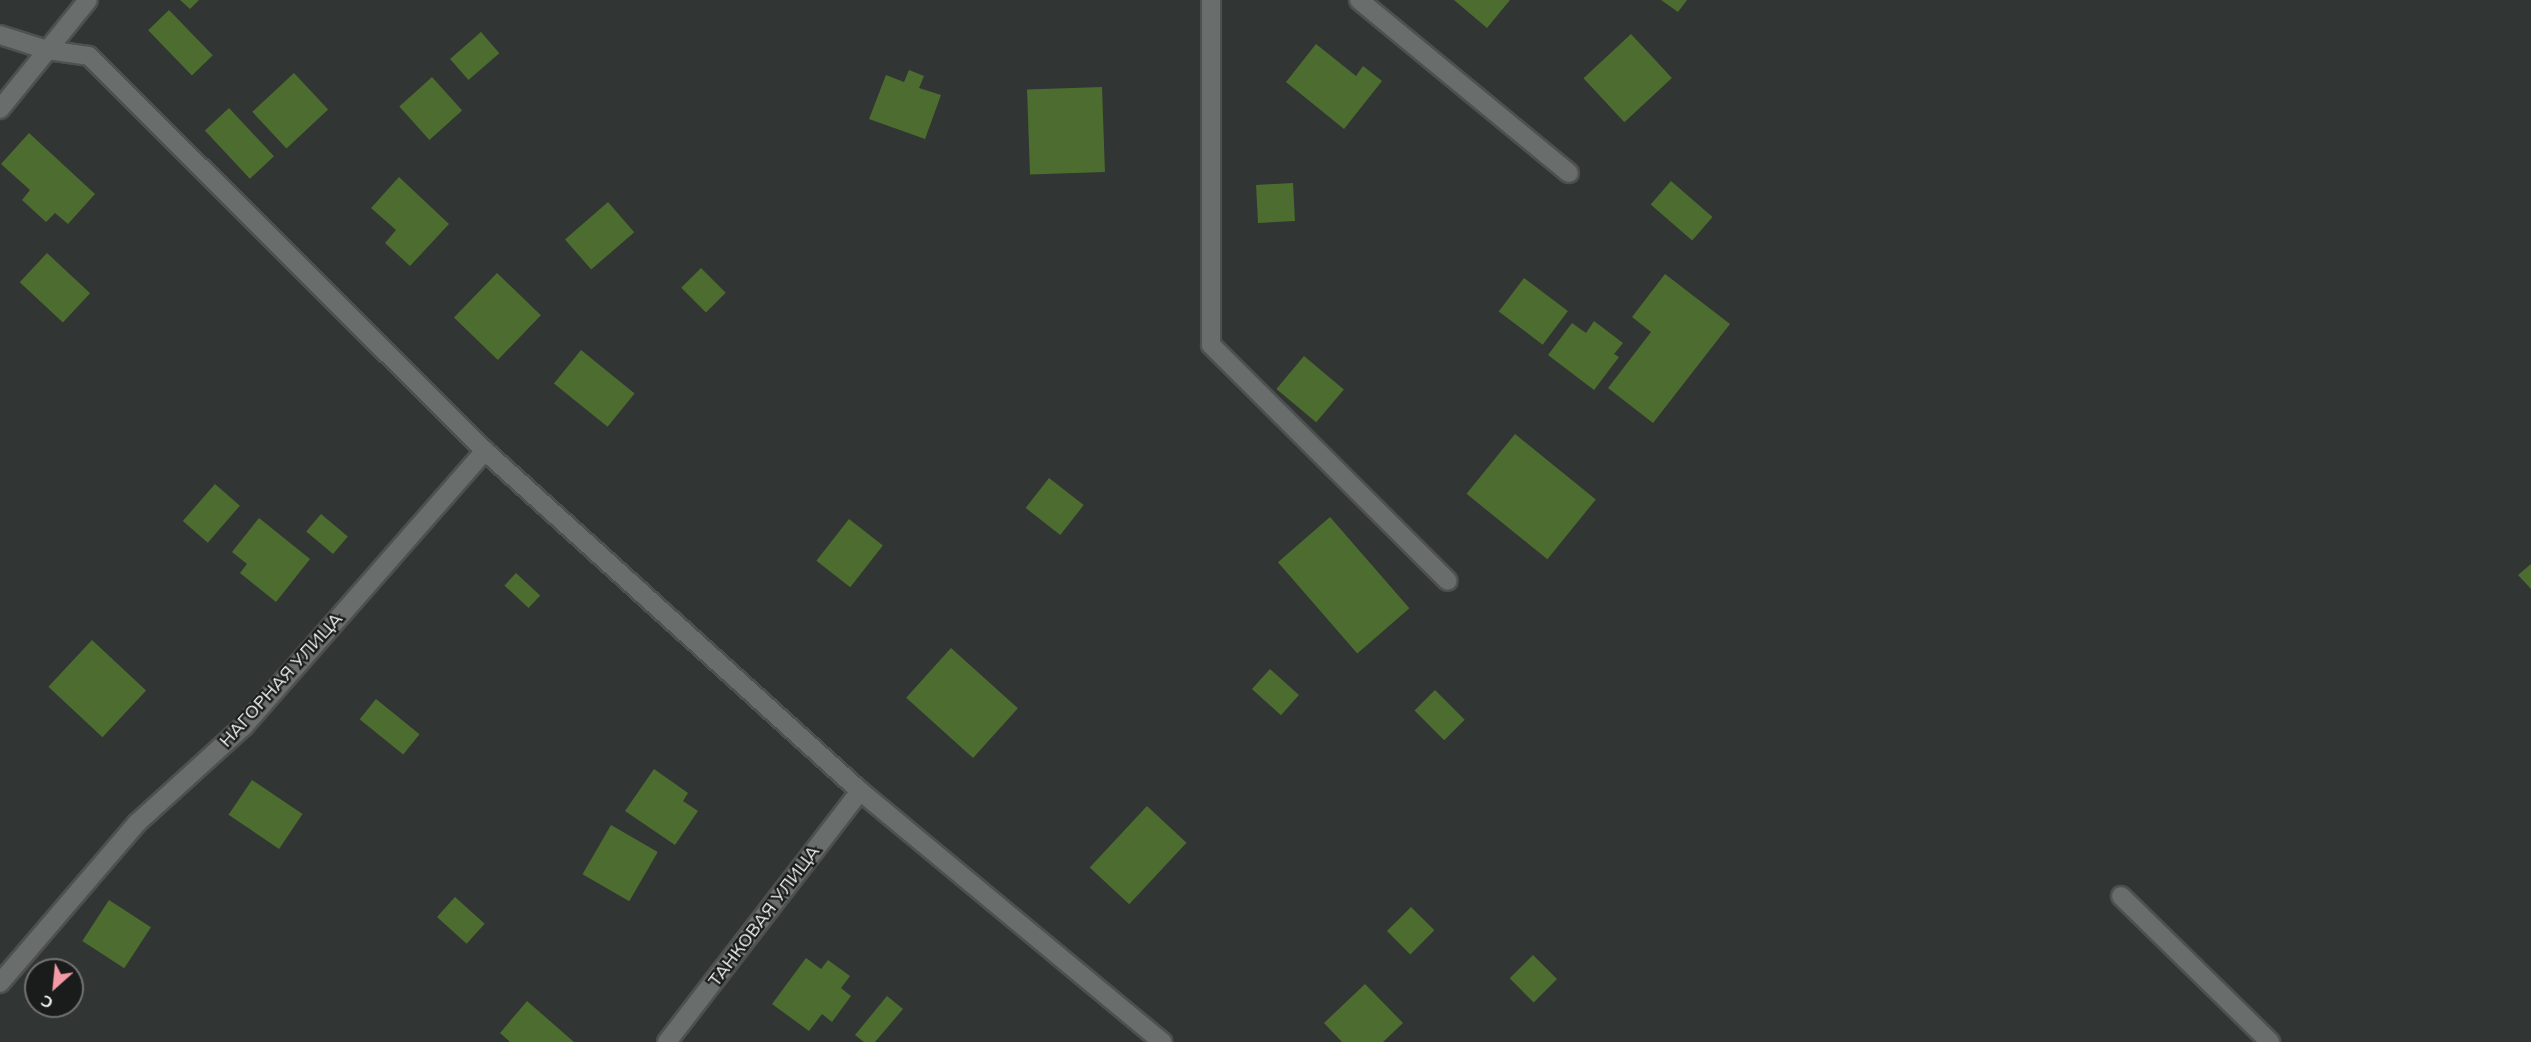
<!DOCTYPE html>
<html>
<head>
<meta charset="utf-8">
<style>
	body { margin:0 }
	#map { position:relative; width:2531px; height:1042px; overflow:hidden; background:#313533; font-family:Mulish,sans-serif }
	div>[style] { position:absolute }
	.building>* { inset:0; background:#4c6d2f; transform-origin:0 0 }
	.roads { filter:drop-shadow(2px 0 #4d514f) drop-shadow(-2px 0 #4d514f) drop-shadow(0 2px #4d514f) drop-shadow(0 -2px #4d514f) }
	.lane>* { height:18px; margin:-9px; padding:0 9px; transform-origin:9px; border-radius:9px; background:#696d6b }
	.street>* { height:18px; margin:-9px; padding:0 9px; transform-origin:9px; border-radius:9px; background:#696d6b }
	span { translate:-50% -50%; white-space:nowrap; text-align:center; line-height:1.15; -webkit-text-stroke:4.5px #1a1c1b; paint-order:stroke }
	.street-label { font-size:18px; color:#f3f6f4 }
	.north { position:absolute; left:24px; top:958px; width:60px; height:60px; box-sizing:border-box; background:#1a1c1b; border:2px solid #717372; border-radius:50%; rotate:207deg; font-size:16px; font-weight:700; line-height:24px; text-align:center; color:#f3f6f4 }
	.north::after { content:''; display:block; margin:auto; width:21px; height:27px; background:#f49aa6; clip-path:polygon(50% 0,100% 100%,50% 72%,0 100%) }
</style>
</head>
<body>
<div id="map">
	<div class="building">
		<i style="clip-path:polygon(180px 0,199px 0,190px 9px)"></i>
		<i style="clip-path:polygon(1454px 0,1510px 0,1487px 28px)"></i>
		<i style="clip-path:polygon(1661px 0,1687px 0,1678px 12px)"></i>
		<i style="left:169px;top:10px;width:63px;height:29px;rotate:46deg"></i>
		<i style="left:481px;top:32px;width:28px;height:41px;rotate:49deg"></i>
		<i style="left:1631px;top:34px;width:60px;height:65px;rotate:47deg"></i>
		<i style="clip-path:polygon(1316px 44px,1356px 76px,1363px 66px,1382px 81px,1344px 129px,1286px 82px)"></i>
		<i style="clip-path:polygon(909px 70px,924px 76px,919px 88px,941px 95px,925px 139px,869px 119px,886px 75px,904px 82px)"></i>
		<i style="left:294px;top:73px;width:50px;height:57px;rotate:47deg"></i>
		<i style="left:432px;top:77px;width:45px;height:44px;rotate:48deg"></i>
		<i style="left:1102px;top:87px;width:85px;height:75px;rotate:88deg"></i>
		<i style="left:229px;top:108px;width:66px;height:33px;rotate:47deg"></i>
		<i style="clip-path:polygon(29px 133px,95px 194px,68px 224px,55px 213px,46px 222px,22px 200px,30px 190px,1px 164px)"></i>
		<i style="clip-path:polygon(399px 177px,449px 224px,410px 266px,385px 243px,396px 230px,371px 208px)"></i>
		<i style="left:1671px;top:181px;width:55px;height:31px;rotate:41deg"></i>
		<i style="left:1293px;top:183px;width:38px;height:37px;rotate:87deg"></i>
		<i style="left:608px;top:202px;width:40px;height:57px;rotate:49deg"></i>
		<i style="left:47px;top:253px;width:59px;height:40px;rotate:43deg"></i>
		<i style="left:701px;top:268px;width:35px;height:28px;rotate:45deg"></i>
		<i style="left:497px;top:273px;width:61px;height:62px;rotate:44deg"></i>
		<i style="clip-path:polygon(1665px 274px,1730px 324px,1653px 423px,1608px 388px,1651px 332px,1632px 317px)"></i>
		<i style="left:1524px;top:278px;width:55px;height:42px;rotate:37deg"></i>
		<i style="clip-path:polygon(1594px 321px,1623px 343px,1614px 354px,1619px 357px,1594px 390px,1548px 355px,1572px 323px,1586px 333px)"></i>
		<i style="left:581px;top:350px;width:69px;height:43px;rotate:39deg"></i>
		<i style="left:1304px;top:356px;width:52px;height:43px;rotate:40deg"></i>
		<i style="left:1515px;top:434px;width:104px;height:77px;rotate:39deg"></i>
		<i style="left:1049px;top:478px;width:44px;height:38px;rotate:38deg"></i>
		<i style="left:215px;top:484px;width:33px;height:49px;rotate:41deg"></i>
		<i style="left:321px;top:514px;width:35px;height:23px;rotate:40deg"></i>
		<i style="left:1330px;top:517px;width:121px;height:69px;rotate:49deg"></i>
		<i style="clip-path:polygon(259px 518px,310px 559px,276px 602px,240px 573px,247px 564px,232px 552px)"></i>
		<i style="left:849px;top:519px;width:43px;height:53px;rotate:38deg"></i>
		<i style="clip-path:polygon(2531px 564px,2531px 589px,2518px 575px)"></i>
		<i style="left:516px;top:573px;width:33px;height:17px;rotate:43deg"></i>
		<i style="left:92px;top:640px;width:74px;height:64px;rotate:43deg"></i>
		<i style="left:951px;top:648px;width:90px;height:67px;rotate:42deg"></i>
		<i style="left:1270px;top:669px;width:39px;height:27px;rotate:42deg"></i>
		<i style="left:1435px;top:690px;width:42px;height:29px;rotate:45deg"></i>
		<i style="left:376px;top:699px;width:56px;height:26px;rotate:39deg"></i>
		<i style="clip-path:polygon(654px 769px,688px 793px,683px 801px,698px 811px,675px 845px,625px 811px)"></i>
		<i style="left:252px;top:780px;width:61px;height:42px;rotate:34deg"></i>
		<i style="left:1147px;top:806px;width:54px;height:84px;rotate:43deg"></i>
		<i style="left:611px;top:825px;width:54px;height:57px;rotate:30deg"></i>
		<i style="left:455px;top:897px;width:40px;height:27px;rotate:42deg"></i>
		<i style="left:109px;top:900px;width:50px;height:49px;rotate:33deg"></i>
		<i style="left:1411px;top:907px;width:33px;height:34px;rotate:45deg"></i>
		<i style="left:1533px;top:955px;width:34px;height:33px;rotate:45deg"></i>
		<i style="clip-path:polygon(806px 958px,821px 969px,828px 960px,850px 976px,841px 988px,851px 996px,832px 1022px,822px 1014px,809px 1031px,772px 1004px)"></i>
		<i style="clip-path:polygon(1365px 984px,1403px 1023px,1383px 1042px,1342px 1042px,1324px 1023px)"></i>
		<i style="clip-path:polygon(887px 996px,903px 1009px,875px 1042px,864px 1042px,855px 1035px)"></i>
		<i style="clip-path:polygon(527px 1001px,574px 1042px,510px 1042px,500px 1033px)"></i>
	</div>
	<div class="roads">
		<div class="lane">
			<i style="left:1211px;top:0;width:345px;rotate:90deg"></i>
			<i style="left:1211px;top:345px;width:334px;rotate:44.9deg"></i>
			<i style="left:1359px;top:0;width:272px;rotate:39.5deg"></i>
			<i style="left:2121px;top:896px;width:209px;rotate:44.4deg"></i>
		</div>
		<div class="street">
			<i style="left:0;top:35px;width:49px;rotate:17.7deg"></i>
			<i style="left:47px;top:50px;width:42px;rotate:8.1deg"></i>
			<i style="left:89px;top:56px;width:559px;rotate:44.93deg"></i>
			<i style="left:485px;top:451px;width:506px;rotate:42.2deg"></i>
			<i style="left:860px;top:791px;width:393px;rotate:39.7deg"></i>
			<i style="left:0;top:109px;width:140px;rotate:-51.1deg"></i>
			<i style="left:0;top:983px;width:211px;rotate:-49.4deg"></i>
			<i style="left:137px;top:823px;width:144px;rotate:-42.2deg"></i>
			<i style="left:244px;top:726px;width:366px;rotate:-48.8deg"></i>
			<i style="left:667px;top:1042px;width:317px;rotate:-52.4deg"></i>
		</div>
	</div>
	<div class="street-label">
		<span style="left:281px;top:680px;rotate:-48deg">НАГОРНАЯ УЛИЦА</span>
		<span style="left:764px;top:916px;rotate:-53deg">ТАНКОВАЯ УЛИЦА</span>
	</div>
	<div class="north">С</div>
</div>
</body>
</html>
